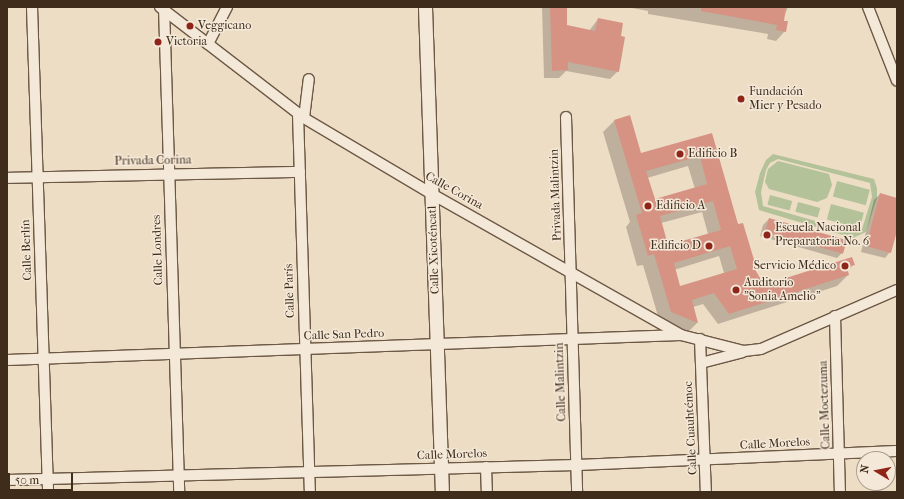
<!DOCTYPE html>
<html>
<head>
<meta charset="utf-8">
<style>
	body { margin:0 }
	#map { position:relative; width:904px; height:499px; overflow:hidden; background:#eeddc5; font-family:"IM FELL French Canon",serif }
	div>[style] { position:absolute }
	.green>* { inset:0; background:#b3c298; transform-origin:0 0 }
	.shadow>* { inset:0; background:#0003 }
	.building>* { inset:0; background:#d69383; transform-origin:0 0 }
	.roads { filter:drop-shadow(1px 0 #6c5845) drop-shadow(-1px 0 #6c5845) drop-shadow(0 1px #6c5845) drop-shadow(0 -1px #6c5845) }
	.minor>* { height:10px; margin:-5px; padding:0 5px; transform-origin:5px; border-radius:5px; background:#f4e9d9 }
	.tertiary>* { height:13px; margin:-6.5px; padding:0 6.5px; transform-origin:6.5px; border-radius:6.5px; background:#f4e9d9 }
	.dots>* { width:11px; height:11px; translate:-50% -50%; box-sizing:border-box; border:2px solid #f4e9d9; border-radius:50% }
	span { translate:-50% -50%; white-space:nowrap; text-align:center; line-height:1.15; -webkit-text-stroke:3px #f4e9d9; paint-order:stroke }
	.poi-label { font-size:12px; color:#402c1a }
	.left { translate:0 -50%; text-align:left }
	.right { translate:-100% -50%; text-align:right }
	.street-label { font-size:12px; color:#402c1a }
	.frame { position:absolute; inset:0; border:8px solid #402c1a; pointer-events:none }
	.north { position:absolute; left:856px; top:451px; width:40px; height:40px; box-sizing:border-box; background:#f4e9d9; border:1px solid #ac9d8d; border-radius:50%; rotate:280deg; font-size:11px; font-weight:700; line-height:16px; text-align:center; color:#402c1a }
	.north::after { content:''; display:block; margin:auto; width:14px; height:18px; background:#8f2418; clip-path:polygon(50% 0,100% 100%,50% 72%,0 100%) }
	.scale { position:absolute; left:8px; top:473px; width:65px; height:18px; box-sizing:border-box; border:2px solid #402c1a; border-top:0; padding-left:5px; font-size:12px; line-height:14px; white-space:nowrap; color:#402c1a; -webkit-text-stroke:3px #f4e9d9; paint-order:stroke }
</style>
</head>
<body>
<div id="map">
	<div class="green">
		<i style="clip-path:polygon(evenodd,773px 154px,874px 179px,877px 188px,877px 198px,866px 232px,853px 238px,759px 210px,755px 192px,760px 173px,766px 160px,773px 154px,778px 159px,870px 183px,872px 197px,862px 229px,854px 232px,763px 206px,761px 192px,766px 170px,770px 163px,778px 159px)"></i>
		<i style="clip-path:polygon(778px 161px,829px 174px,832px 185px,827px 198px,817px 202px,769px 189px,765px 182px,768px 169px)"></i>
		<i style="left:837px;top:181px;width:34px;height:16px;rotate:15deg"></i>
		<i style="left:770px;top:195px;width:23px;height:10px;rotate:15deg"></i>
		<i style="left:798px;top:202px;width:23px;height:10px;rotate:15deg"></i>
		<i style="left:831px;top:204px;width:34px;height:16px;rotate:15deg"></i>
	</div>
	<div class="shadow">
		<i style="clip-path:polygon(542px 7px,566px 7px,566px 26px,589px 31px,598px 19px,620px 37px,618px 71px,610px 79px,566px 71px,559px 78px,544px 78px)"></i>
		<i style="clip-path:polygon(627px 7px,788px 7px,782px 21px,785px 31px,776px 41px,767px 39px,768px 34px,648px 14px,648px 11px)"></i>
		<i style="clip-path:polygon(evenodd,614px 121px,641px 154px,711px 134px,737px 226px,754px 263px,752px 265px,763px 287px,854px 264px,847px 271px,848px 275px,837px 286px,718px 324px,703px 304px,693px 307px,697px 323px,686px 334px,660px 323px,643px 265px,637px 266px,626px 227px,630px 222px,603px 132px,614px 121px,688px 166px,695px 189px,654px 201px,647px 178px,688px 166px,614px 121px,702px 212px,708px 234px,668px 247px,661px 223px,702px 212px,614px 121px,719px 256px,724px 273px,679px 287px,674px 270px,719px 256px)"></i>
		<i style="clip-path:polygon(880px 194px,897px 199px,897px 227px,890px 252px,885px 258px,861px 252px,874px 200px)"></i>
		<i style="clip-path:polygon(769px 219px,843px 252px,837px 258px,760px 236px,763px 225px)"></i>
	</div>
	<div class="building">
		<i style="clip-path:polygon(550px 7px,567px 7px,567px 25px,595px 31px,598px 18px,623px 23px,621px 36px,625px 37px,619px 72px,568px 62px,568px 70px,552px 71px)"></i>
		<i style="clip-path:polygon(701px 7px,786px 7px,784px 21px,788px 21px,786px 32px,776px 30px,777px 25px,701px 11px)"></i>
		<i style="clip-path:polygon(evenodd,630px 115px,641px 153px,712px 133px,738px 224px,743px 223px,755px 263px,752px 264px,764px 285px,852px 257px,855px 265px,847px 267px,849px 275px,729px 314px,714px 293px,692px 300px,698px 323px,671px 312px,654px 254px,648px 256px,636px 215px,642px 213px,614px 120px,630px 115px,700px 156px,707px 184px,655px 199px,646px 171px,700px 156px,630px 115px,713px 201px,721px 230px,668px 245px,660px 216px,713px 201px,630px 115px,730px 246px,737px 269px,680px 286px,674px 263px,730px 246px)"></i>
		<i style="clip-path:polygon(880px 193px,897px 198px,897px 231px,891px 253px,866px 246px)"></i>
		<i style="left:769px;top:218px;width:81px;height:14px;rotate:16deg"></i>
	</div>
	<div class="roads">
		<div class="minor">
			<i style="left:32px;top:7px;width:485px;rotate:88.1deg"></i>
			<i style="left:160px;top:7px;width:182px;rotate:37.6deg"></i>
			<i style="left:304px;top:118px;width:149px;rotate:30.7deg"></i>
			<i style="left:432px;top:194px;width:286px;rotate:29.5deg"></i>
			<i style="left:681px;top:335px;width:65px;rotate:14.3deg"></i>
			<i style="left:744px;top:351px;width:17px;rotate:-7deg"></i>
			<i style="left:761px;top:349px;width:148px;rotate:-23.5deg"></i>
			<i style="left:164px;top:7px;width:485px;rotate:88.2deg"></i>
			<i style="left:868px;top:7px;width:79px;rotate:68.6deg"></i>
			<i style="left:208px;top:44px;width:42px;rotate:-62.8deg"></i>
			<i style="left:298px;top:114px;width:378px;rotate:88.2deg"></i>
			<i style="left:566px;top:117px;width:375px;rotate:88.3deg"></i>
			<i style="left:304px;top:118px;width:39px;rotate:-83deg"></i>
			<i style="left:7px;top:178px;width:293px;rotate:-1.2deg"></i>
			<i style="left:835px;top:316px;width:176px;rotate:88.4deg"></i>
			<i style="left:700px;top:339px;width:153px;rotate:87.8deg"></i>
			<i style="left:7px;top:360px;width:674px;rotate:-2.12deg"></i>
			<i style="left:701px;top:363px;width:43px;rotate:-14.7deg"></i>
			<i style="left:486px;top:467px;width:25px;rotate:88deg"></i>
			<i style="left:7px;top:480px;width:570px;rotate:-1.51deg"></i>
			<i style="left:577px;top:465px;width:320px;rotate:-2.5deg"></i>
		</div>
		<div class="tertiary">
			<i style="left:425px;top:7px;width:485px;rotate:88deg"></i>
		</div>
	</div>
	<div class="dots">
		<i style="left:190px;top:26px;background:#8f2418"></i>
		<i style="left:158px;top:42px;background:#8f2418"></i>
		<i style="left:741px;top:99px;background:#8f2418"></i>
		<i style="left:680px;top:154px;background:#8f2418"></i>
		<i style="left:648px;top:206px;background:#8f2418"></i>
		<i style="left:767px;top:235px;background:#8f2418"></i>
		<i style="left:709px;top:246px;background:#8f2418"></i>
		<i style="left:845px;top:266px;background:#8f2418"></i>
		<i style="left:736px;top:290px;background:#8f2418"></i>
	</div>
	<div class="poi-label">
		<span class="left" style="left:198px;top:26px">Veggicano</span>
		<span class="left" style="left:166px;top:42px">Victoria</span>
		<span class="left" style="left:749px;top:99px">Fundación<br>Mier y Pesado</span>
		<span class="left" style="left:688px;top:154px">Edificio B</span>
		<span class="left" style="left:656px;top:206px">Edificio A</span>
		<span class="left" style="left:775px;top:235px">Escuela Nacional<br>Preparatoria No. 6</span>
		<span class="right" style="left:701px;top:246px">Edificio D</span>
		<span class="right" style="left:836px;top:266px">Servicio Médico</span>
		<span class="left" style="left:744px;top:290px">Auditorio<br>"Sonia Amelio"</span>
	</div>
	<div class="street-label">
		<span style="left:153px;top:161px;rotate:-1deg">Privada Corina</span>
		<span style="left:454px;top:191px;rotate:29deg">Calle Corina</span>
		<span style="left:556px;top:195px;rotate:-92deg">Privada Malintzin</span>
		<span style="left:27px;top:250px;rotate:-92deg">Calle Berlín</span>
		<span style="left:158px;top:250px;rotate:-92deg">Calle Londres</span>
		<span style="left:434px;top:250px;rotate:-92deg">Calle Xicoténcatl</span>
		<span style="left:290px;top:291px;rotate:-92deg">Calle París</span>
		<span style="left:344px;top:335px;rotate:-2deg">Calle San Pedro</span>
		<span style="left:561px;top:382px;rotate:-92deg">Calle Malintzin</span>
		<span style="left:825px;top:405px;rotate:-92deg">Calle Moctezuma</span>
		<span style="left:691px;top:428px;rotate:-93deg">Calle Cuauhtémoc</span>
		<span style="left:775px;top:444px;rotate:-3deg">Calle Morelos</span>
		<span style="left:452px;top:455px;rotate:-2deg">Calle Morelos</span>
	</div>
	<div class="frame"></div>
	<div class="north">N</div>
	<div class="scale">50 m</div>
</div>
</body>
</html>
